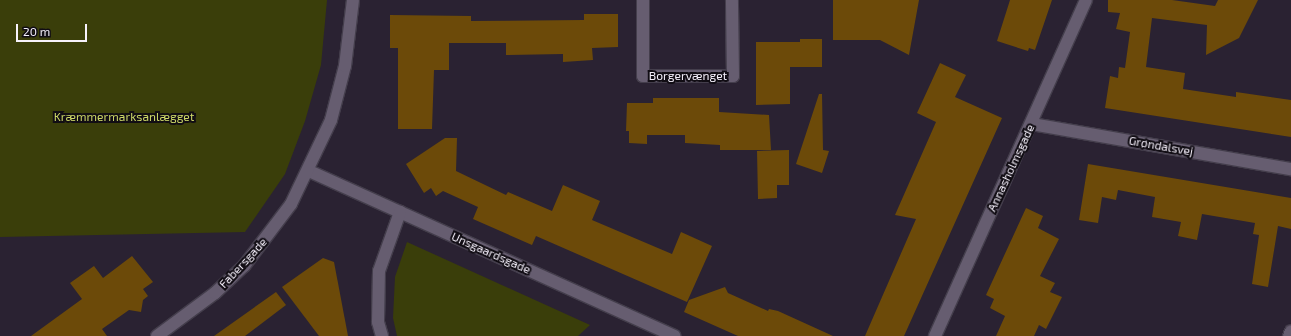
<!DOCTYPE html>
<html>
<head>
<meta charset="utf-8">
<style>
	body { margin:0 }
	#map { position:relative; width:1291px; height:336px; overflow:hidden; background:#2a2232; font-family:"Exo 2",sans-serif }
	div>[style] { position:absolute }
	.green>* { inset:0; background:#3a3e0a }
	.building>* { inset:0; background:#6c4a09 }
	.roads { filter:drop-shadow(1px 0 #443e4c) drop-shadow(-1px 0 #443e4c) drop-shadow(0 1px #443e4c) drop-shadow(0 -1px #443e4c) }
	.minor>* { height:12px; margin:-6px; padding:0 6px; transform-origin:6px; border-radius:6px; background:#665d70 }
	span { translate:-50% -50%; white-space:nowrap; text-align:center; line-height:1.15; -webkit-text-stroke:4px #110d14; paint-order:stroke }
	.street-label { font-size:12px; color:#f6f1fc }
	.park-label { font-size:12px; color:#ced968 }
	.scale { position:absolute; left:16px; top:24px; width:71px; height:18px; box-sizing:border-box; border:2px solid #f6f1fc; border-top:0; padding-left:5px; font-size:12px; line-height:14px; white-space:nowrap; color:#f6f1fc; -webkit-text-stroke:3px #110d14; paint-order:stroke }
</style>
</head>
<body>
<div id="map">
	<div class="green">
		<i style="clip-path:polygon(0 0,327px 0,321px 65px,305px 121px,285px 174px,245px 232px,0 237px)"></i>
		<i style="clip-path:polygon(407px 242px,590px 325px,578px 336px,397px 336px,393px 318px,395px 277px)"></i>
	</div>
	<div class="building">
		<i style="clip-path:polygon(833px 0,919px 0,909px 55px,880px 40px,833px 40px)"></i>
		<i style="clip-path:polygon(1010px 0,1052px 0,1035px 50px,1029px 48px,1028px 51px,997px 41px)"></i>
		<i style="clip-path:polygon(1108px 0,1172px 0,1215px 6px,1218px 0,1258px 0,1239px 38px,1206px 55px,1207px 25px,1152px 18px,1146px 67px,1185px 73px,1183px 89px,1236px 97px,1236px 92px,1291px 100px,1291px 137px,1105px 108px,1110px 76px,1118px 78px,1119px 67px,1125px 68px,1130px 32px,1116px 29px,1120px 13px,1108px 12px)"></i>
		<i style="clip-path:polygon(584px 14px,618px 14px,618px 47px,592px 48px,593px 60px,563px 62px,563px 54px,506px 55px,506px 43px,449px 43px,449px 70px,434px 70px,432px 129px,398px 129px,398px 48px,390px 48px,390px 15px,471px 16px,471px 21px,584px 20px)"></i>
		<i style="clip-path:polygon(800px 39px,822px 39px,822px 67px,790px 67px,790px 104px,756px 105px,756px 42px,800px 42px)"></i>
		<i style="clip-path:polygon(940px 63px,966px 75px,955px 97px,1002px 118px,904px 336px,865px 336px,916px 219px,895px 215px,936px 122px,917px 113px)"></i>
		<i style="clip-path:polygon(819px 94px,822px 94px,823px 150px,829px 151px,822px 173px,796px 164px)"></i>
		<i style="clip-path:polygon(653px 98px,719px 98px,719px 112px,769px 115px,771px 150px,720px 150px,720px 145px,685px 143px,685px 135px,647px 135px,647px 144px,629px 143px,629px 131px,626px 131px,627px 103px,653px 103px)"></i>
		<i style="clip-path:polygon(445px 138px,457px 138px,456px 171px,506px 195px,508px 192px,552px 211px,563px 185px,600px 201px,592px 220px,672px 254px,681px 232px,712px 246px,687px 302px,536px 236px,532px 245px,473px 219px,478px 207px,443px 191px,436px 196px,431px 188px,424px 193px,406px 164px)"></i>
		<i style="clip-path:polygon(789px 150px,789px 185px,777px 185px,777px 198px,758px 199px,757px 151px)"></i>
		<i style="clip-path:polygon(1088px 164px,1291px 198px,1291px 229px,1278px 226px,1268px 287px,1252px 284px,1259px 235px,1253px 234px,1255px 223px,1202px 214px,1197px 240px,1178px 236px,1181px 222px,1152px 217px,1155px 197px,1118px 190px,1116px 200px,1102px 197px,1098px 223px,1079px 220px)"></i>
		<i style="clip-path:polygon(1026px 208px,1043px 216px,1038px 228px,1059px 239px,1040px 276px,1055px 283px,1050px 292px,1062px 297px,1046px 329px,1039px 325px,1034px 336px,996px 336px,1005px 316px,990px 308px,994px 299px,986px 295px)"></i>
		<i style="clip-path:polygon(132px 256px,153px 282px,143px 289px,148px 296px,143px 300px,141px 312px,129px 310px,102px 329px,107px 336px,31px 336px,82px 299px,70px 283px,94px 266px,103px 278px)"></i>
		<i style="clip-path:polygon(323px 258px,334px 262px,348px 336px,319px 336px,282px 287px)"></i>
		<i style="clip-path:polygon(725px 287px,728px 293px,768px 311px,769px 309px,778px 311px,833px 336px,738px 336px,684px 312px,689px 300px)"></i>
		<i style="clip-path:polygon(276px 292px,286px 305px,245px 336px,214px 336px)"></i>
	</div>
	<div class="roads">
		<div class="minor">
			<i style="left:643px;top:0;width:76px;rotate:90deg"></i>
			<i style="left:643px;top:76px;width:90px"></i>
			<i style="left:733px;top:76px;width:76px;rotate:-90.8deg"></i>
			<i style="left:1032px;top:124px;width:263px;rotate:9.9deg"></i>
			<i style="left:309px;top:171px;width:401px;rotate:24.3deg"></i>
			<i style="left:157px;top:336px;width:72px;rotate:-36.6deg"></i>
			<i style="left:215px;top:293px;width:40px;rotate:-43deg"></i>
			<i style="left:244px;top:266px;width:78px;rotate:-52.8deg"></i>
			<i style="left:291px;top:204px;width:93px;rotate:-64.5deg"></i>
			<i style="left:331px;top:120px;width:56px;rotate:-75.5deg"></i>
			<i style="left:345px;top:66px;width:66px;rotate:-83.1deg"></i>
			<i style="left:382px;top:336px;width:15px;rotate:-106deg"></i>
			<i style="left:378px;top:322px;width:51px;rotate:-88.9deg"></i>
			<i style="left:379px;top:271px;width:63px;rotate:-70.4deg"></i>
			<i style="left:935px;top:336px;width:368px;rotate:-65.8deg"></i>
			<i style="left:1289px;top:336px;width:5px;rotate:-68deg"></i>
		</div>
	</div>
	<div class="street-label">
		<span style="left:688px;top:76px">Borgervænget</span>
		<span style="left:1161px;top:146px;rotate:10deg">Grøndalsvej</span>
		<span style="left:1011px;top:168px;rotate:-65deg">Annasholmsgade</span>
		<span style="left:491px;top:253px;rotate:24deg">Unsgaardsgade</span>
		<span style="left:243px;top:263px;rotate:-47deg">Fabersgade</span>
	</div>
	<div class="park-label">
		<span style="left:124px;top:117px">Kræmmermarksanlægget</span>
	</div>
	<div class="scale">20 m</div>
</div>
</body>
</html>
